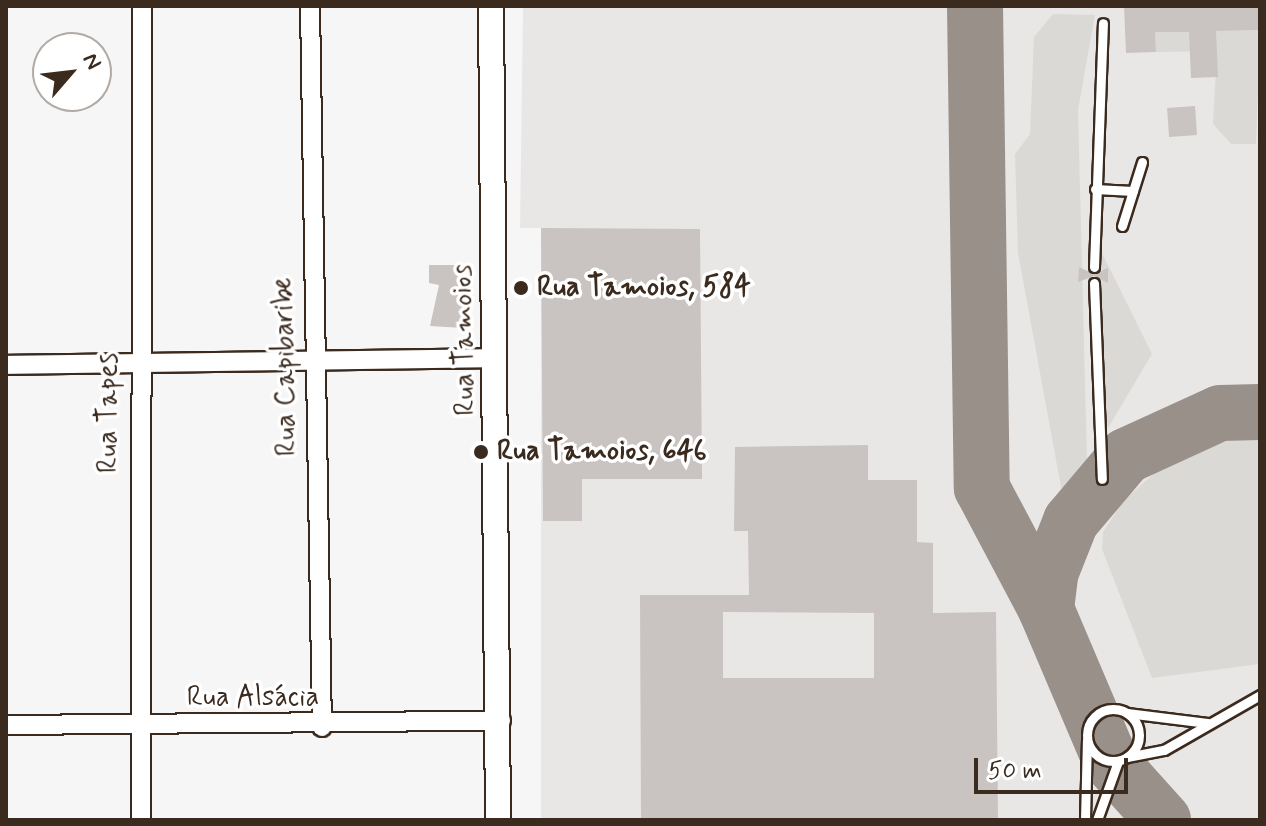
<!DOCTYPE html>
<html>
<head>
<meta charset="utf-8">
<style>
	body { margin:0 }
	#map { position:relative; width:1266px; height:826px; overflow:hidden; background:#f7f6f6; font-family:Mynerve,sans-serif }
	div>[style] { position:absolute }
	.built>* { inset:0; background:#e9e7e6 }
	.green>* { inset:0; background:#dbd9d6 }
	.taxiway>* { height:56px; margin:-28px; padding:0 28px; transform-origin:28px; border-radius:28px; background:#99908a }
	.building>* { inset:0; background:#c9c3c1; transform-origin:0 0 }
	.roads { filter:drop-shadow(2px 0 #3b2a1e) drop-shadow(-2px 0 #3b2a1e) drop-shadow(0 2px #3b2a1e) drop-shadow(0 -2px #3b2a1e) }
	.service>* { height:9px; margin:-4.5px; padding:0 4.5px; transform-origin:4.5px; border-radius:4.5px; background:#fff }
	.service>.ring { margin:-4.5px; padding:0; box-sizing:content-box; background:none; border:9px solid #fff; border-radius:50% }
	.minor>* { height:18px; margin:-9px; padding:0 9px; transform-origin:9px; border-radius:9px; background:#fff }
	.secondary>* { height:24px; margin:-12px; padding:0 12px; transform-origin:12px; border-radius:12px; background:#fff }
	.dots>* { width:22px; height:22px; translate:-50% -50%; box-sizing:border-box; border:4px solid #fff; border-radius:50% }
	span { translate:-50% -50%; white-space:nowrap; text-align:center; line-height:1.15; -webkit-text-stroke:7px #fff; paint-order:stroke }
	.poi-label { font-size:28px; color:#3b2a1e; font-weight:700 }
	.left { translate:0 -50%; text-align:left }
	.street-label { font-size:28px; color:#3b2a1e }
	.frame { position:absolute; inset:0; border:8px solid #3b2a1e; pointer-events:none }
	.north { position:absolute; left:32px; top:32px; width:80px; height:80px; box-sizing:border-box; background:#fff; border:2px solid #b1aaa5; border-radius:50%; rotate:62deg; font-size:22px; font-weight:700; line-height:32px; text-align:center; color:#3b2a1e }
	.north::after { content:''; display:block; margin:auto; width:28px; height:36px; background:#3b2a1e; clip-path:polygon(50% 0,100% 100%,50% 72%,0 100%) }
	.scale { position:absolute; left:974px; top:758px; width:154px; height:36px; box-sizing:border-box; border:4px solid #3b2a1e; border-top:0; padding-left:10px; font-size:24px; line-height:28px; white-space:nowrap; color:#3b2a1e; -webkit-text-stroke:6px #fff; paint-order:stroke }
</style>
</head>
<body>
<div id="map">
	<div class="built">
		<i style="clip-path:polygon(523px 6px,1260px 6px,1260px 820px,541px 820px,541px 228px,520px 228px)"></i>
	</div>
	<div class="green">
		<i style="clip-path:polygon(1153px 6px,1168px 32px,1260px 30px,1256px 144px,1231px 144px,1213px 124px,1217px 51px,1156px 52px)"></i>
		<i style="clip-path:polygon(1053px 14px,1095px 15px,1078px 110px,1087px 461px,1063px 498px,1018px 253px,1015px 154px,1030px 134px,1034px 37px)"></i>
		<i style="clip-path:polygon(1102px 253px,1152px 354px,1108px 428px,1101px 340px)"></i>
		<i style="clip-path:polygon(1260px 438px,1260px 664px,1152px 678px,1102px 549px,1103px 532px,1124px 500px,1167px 462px,1229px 440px)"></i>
	</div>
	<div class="taxiway">
		<i style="left:975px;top:6px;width:482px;rotate:89.2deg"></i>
		<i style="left:982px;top:488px;width:137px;rotate:62.1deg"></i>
		<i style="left:1046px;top:609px;width:166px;rotate:67deg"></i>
		<i style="left:1111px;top:762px;width:78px;rotate:48.1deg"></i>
		<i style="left:1046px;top:609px;width:35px;rotate:-83deg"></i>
		<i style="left:1050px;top:574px;width:57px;rotate:-68.4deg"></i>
		<i style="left:1071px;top:521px;width:85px;rotate:-49.8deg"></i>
		<i style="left:1126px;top:456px;width:103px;rotate:-24.6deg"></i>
		<i style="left:1220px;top:413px;width:40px;rotate:-1.4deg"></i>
	</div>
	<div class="building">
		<i style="clip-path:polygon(1124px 6px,1260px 6px,1260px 30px,1216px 31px,1218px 77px,1191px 78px,1189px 32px,1155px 32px,1156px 52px,1126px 53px)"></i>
		<i style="left:1195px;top:106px;width:29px;height:28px;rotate:86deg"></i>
		<i style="clip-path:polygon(541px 228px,700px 229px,702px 479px,582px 479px,582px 521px,543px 521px)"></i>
		<i style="clip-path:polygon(429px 265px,464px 265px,463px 328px,430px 326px,439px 285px,429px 283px)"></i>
		<i style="clip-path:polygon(1079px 267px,1094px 274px,1108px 268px,1108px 283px,1094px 276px,1078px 282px)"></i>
		<i style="clip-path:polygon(evenodd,868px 445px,868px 480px,917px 480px,917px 542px,933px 543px,933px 613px,996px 612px,998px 820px,641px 820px,640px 595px,749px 595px,748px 531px,734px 531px,735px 447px,868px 445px,723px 612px,874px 613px,874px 678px,723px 678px,723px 612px)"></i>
	</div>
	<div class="roads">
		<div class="service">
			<i style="left:1095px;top:189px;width:38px;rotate:3deg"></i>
			<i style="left:1122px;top:226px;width:67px;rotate:-72.6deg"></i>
			<i style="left:1094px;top:267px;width:244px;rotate:-87.9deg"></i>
			<i style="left:1094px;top:283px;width:196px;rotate:87.7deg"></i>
			<i class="ring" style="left:1087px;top:709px;width:43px;height:43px"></i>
			<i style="left:1127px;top:713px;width:81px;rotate:7.1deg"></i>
			<i style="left:1127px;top:757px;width:38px;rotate:-11deg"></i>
			<i style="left:1164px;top:750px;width:111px;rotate:-29.8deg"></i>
			<i style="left:1085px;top:820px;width:80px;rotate:-88.6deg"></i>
			<i style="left:1097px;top:820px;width:63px;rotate:-70.4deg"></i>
		</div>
		<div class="minor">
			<i style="left:310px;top:6px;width:721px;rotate:89.05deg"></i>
			<i style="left:6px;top:365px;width:489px;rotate:-0.8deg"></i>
			<i style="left:6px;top:725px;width:495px;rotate:-0.5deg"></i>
			<i style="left:141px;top:820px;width:814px;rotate:-89.93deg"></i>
		</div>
		<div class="secondary">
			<i style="left:491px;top:6px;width:814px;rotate:89.51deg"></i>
		</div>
	</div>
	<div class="dots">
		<i style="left:521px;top:288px;background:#3b2a1e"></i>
		<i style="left:481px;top:452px;background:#3b2a1e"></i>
	</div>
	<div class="poi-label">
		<span class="left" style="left:537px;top:288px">Rua Tamoios, 584</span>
		<span class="left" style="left:497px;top:452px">Rua Tamoios, 646</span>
	</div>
	<div class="street-label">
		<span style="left:465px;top:340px;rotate:-91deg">Rua Tamoios</span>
		<span style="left:286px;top:367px;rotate:-91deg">Rua Capibaribe</span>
		<span style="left:109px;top:413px;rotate:-90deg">Rua Tapes</span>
		<span style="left:253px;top:698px">Rua Alsácia</span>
	</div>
	<div class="frame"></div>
	<div class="north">N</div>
	<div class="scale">50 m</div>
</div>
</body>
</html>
